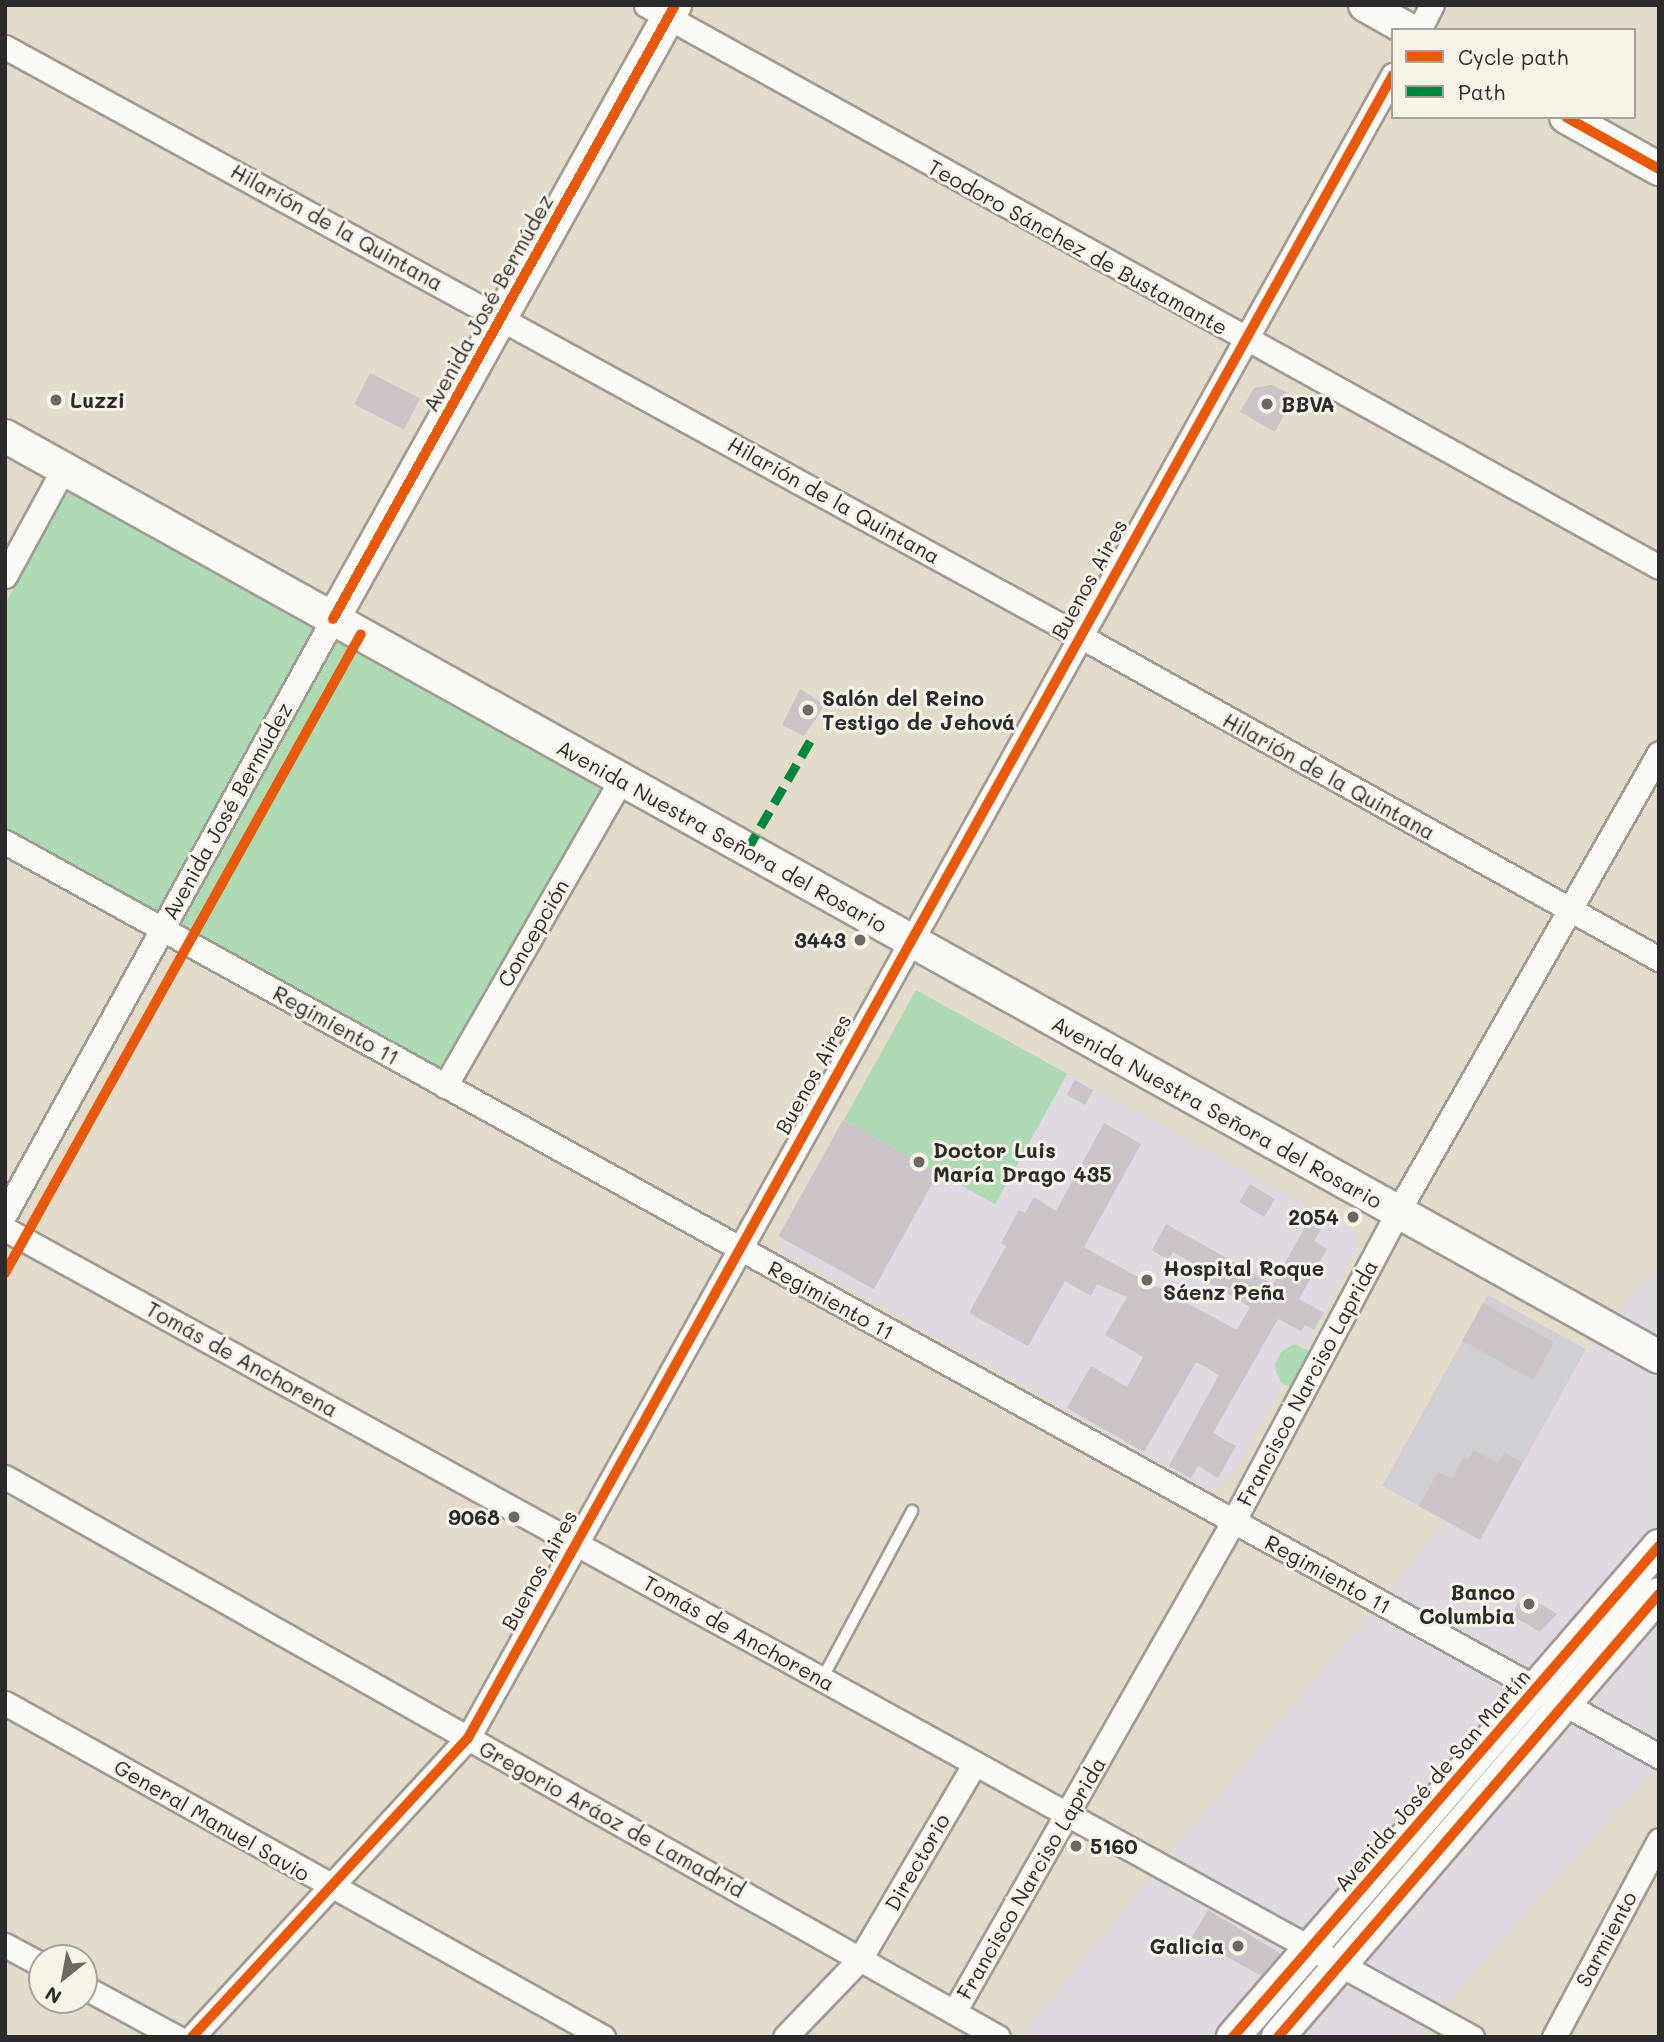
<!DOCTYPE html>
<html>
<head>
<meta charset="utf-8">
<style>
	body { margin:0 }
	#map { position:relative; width:1664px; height:2042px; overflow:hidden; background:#e4dcca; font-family:Mali,sans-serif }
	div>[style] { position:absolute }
	.built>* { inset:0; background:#e0d9e2 }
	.industrial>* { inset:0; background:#d1ced4; transform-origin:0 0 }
	.green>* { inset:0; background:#aedbb3; transform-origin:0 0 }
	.building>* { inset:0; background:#ccc4c9; transform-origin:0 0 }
	.roads { filter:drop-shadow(2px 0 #a19c92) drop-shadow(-2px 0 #a19c92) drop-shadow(0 2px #a19c92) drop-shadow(0 -2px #a19c92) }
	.lane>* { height:10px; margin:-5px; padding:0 5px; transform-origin:5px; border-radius:5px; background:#fbfaf7 }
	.street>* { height:23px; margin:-11.5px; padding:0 11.5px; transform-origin:11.5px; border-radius:11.5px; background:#fbfaf7 }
	.secondary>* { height:32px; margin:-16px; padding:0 16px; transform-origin:16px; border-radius:16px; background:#fbfaf7 }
	.quiet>* { height:9px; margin-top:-4.5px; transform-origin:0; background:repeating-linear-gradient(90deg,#00873e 0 18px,transparent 0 27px) }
	.cycleway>* { height:10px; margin:-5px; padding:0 5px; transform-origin:5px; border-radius:5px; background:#e8590c }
	.dots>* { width:19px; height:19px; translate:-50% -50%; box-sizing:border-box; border:4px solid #f7f3e8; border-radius:50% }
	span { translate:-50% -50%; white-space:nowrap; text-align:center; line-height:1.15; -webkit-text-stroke:6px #f7f3e8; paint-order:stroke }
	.street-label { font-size:21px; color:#2b2b2b }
	.poi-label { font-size:21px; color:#2b2b2b; font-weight:700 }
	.left { translate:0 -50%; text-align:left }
	.right { translate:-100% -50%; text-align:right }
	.frame { position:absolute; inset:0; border:7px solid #2b2b2b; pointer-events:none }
	.legend { position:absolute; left:1391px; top:28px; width:245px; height:91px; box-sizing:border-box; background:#f7f3e8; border:2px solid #a5a39c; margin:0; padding:9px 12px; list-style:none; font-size:21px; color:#2b2b2b }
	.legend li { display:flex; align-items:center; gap:14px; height:35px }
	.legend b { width:35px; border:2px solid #a5a39c }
	.north { position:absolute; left:28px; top:1944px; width:70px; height:70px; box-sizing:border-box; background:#f7f3e8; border:2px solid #a5a39c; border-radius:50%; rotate:211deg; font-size:19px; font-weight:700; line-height:28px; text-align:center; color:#2b2b2b }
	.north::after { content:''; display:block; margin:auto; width:24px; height:32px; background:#6c6963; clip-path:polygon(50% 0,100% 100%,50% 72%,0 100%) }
</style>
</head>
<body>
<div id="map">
	<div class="built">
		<i style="clip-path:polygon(916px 990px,1354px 1231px,1359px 1247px,1324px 1313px,1229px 1479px,1211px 1491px,783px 1251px,778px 1236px)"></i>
		<i style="clip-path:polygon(1659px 1263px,1659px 1764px,1416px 2037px,1019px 2037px)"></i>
	</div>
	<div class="industrial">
		<i style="left:1488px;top:1295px;width:112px;height:218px;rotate:29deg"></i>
	</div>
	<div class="green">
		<i style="clip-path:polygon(71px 486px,604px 785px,443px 1073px,5px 827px,5px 604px)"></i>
		<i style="left:916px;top:990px;width:173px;height:149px;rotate:29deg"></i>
		<i style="clip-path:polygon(1294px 1344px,1316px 1354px,1295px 1391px,1281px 1382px,1274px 1366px,1282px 1351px)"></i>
	</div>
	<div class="building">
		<i style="left:370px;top:373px;width:56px;height:35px;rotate:27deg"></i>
		<i style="clip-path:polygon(1272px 385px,1294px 396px,1275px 432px,1240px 412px,1254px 388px)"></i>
		<i style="clip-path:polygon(800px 689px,825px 705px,804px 736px,782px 725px)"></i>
		<i style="left:1075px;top:1080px;width:21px;height:17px;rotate:29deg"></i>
		<i style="left:843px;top:1120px;width:109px;height:133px;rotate:29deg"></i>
		<i style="clip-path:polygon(1104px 1123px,1141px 1144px,1084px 1247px,1105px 1259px,1237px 1330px,1250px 1307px,1196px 1275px,1200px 1267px,1173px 1252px,1168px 1260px,1152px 1250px,1166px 1224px,1273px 1284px,1308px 1222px,1321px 1230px,1314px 1241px,1327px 1249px,1299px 1299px,1324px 1313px,1314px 1330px,1305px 1325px,1301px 1331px,1278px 1319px,1213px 1433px,1236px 1446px,1218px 1478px,1198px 1466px,1191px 1478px,1169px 1466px,1219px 1375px,1196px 1362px,1144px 1452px,1067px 1408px,1091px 1366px,1127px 1387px,1143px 1357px,1105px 1335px,1127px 1297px,1097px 1284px,1091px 1296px,1065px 1281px,1028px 1346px,969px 1313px,1006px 1246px,1001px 1243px,1019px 1210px,1025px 1213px,1034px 1197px,1056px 1211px)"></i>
		<i style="left:1250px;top:1184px;width:29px;height:21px;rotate:31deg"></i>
		<i style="left:1483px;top:1303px;width:81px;height:43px;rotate:29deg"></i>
		<i style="clip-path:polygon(1474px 1450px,1498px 1463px,1504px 1452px,1522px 1463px,1480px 1540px,1419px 1506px,1438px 1472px,1452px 1479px,1463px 1458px,1468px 1460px)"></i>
		<i style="clip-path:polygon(1524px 1594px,1557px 1614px,1540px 1632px,1511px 1615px)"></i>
		<i style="clip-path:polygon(1208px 1910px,1281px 1954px,1261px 1976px,1192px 1937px)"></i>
	</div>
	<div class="roads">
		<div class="lane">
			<i style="left:822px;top:1679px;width:191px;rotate:-61.8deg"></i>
		</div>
		<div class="street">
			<i style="left:646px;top:5px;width:1158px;rotate:29.02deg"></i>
			<i style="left:1419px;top:30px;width:28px;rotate:-63deg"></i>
			<i style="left:5px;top:47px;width:1226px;rotate:28.72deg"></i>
			<i style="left:1080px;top:636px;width:663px;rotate:29.16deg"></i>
			<i style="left:5px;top:576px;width:123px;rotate:-61.4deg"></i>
			<i style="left:5px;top:842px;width:1890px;rotate:28.93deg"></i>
			<i style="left:445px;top:1086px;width:353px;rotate:-60.1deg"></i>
			<i style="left:5px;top:1214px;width:679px;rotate:-61.13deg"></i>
			<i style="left:5px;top:1229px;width:1675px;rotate:28.85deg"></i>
			<i style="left:5px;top:1477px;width:1140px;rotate:29.42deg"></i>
			<i style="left:5px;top:1703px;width:685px;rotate:29.18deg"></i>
			<i style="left:5px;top:1945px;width:42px;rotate:28.4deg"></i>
			<i style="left:84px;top:1987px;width:105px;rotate:28.5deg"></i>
			<i style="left:954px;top:2012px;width:564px;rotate:-60.34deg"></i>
			<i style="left:1233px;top:1522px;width:350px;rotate:-62deg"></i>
			<i style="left:1397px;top:1213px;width:529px;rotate:-60.34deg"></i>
			<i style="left:192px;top:2037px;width:407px;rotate:-47.3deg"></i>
			<i style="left:468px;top:1738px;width:1903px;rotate:-60.92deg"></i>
			<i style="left:785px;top:2037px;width:108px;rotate:-46.1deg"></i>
			<i style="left:860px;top:1959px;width:225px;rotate:-59.6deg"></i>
			<i style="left:1554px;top:2037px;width:223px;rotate:-61.9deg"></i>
		</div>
		<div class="secondary">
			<i style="left:1365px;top:5px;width:51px;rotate:29.6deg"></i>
			<i style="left:1566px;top:117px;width:107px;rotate:29.2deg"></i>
			<i style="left:5px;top:436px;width:1893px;rotate:29.11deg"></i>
			<i style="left:333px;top:619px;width:703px;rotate:-60.88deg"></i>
			<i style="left:1233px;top:2037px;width:650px;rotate:-49.05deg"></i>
			<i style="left:1278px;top:2037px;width:584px;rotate:-49.3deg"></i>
		</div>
	</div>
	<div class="quiet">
		<i style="left:747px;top:850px;width:132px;rotate:-59.9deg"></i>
	</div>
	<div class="cycleway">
		<i style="left:1566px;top:117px;width:107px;rotate:29.2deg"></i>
		<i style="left:333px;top:619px;width:703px;rotate:-60.88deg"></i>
		<i style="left:5px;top:1273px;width:731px;rotate:-60.88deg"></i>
		<i style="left:192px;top:2037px;width:407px;rotate:-47.3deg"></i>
		<i style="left:468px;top:1738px;width:1903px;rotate:-60.92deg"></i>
		<i style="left:1233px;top:2037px;width:650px;rotate:-49.05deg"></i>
		<i style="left:1278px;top:2037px;width:584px;rotate:-49.3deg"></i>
	</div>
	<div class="dots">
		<i style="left:56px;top:400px;background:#6c6963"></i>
		<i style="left:1267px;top:404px;background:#6c6963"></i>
		<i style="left:808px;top:710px;background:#6c6963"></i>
		<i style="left:860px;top:940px;background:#6c6963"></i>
		<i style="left:919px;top:1162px;background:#6c6963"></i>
		<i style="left:1353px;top:1217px;background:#6c6963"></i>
		<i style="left:1147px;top:1280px;background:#6c6963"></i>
		<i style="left:514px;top:1517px;background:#6c6963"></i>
		<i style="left:1529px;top:1604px;background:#6c6963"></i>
		<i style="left:1076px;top:1846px;background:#6c6963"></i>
		<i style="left:1238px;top:1946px;background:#6c6963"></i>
	</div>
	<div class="street-label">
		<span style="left:337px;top:227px;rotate:29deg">Hilarión de la Quintana</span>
		<span style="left:1078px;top:247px;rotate:29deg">Teodoro Sánchez de Bustamante</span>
		<span style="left:488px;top:303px;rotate:-61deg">Avenida José Bermúdez</span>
		<span style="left:834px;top:500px;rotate:29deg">Hilarión de la Quintana</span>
		<span style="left:1089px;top:579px;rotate:-61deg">Buenos Aires</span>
		<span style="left:1329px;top:776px;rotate:29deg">Hilarión de la Quintana</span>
		<span style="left:227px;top:811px;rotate:-61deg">Avenida José Bermúdez</span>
		<span style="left:722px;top:836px;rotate:29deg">Avenida Nuestra Señora del Rosario</span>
		<span style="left:533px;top:933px;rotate:-60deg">Concepción</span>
		<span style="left:336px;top:1025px;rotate:29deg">Regimiento 11</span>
		<span style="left:813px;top:1074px;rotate:-61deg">Buenos Aires</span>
		<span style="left:1217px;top:1112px;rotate:29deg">Avenida Nuestra Señora del Rosario</span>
		<span style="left:831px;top:1300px;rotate:29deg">Regimiento 11</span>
		<span style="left:242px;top:1359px;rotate:29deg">Tomás de Anchorena</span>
		<span style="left:1307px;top:1383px;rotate:-62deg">Francisco Narciso Laprida</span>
		<span style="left:539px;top:1570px;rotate:-61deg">Buenos Aires</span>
		<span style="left:1328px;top:1574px;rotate:29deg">Regimiento 11</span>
		<span style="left:739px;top:1633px;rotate:29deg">Tomás de Anchorena</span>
		<span style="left:1432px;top:1780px;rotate:-49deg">Avenida José de San Martín</span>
		<span style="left:612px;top:1819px;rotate:29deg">Gregorio Aráoz de Lamadrid</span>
		<span style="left:212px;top:1820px;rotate:30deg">General Manuel Savio</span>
		<span style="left:917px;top:1862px;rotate:-60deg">Directorio</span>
		<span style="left:1031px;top:1878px;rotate:-60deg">Francisco Narciso Laprida</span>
		<span style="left:1606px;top:1939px;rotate:-62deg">Sarmiento</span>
	</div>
	<div class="poi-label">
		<span class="left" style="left:70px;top:400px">Luzzi</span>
		<span class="left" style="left:1281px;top:404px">BBVA</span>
		<span class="left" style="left:822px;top:710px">Salón del Reino<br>Testigo de Jehová</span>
		<span class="right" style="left:846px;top:940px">3443</span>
		<span class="left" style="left:933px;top:1162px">Doctor Luis<br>María Drago 435</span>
		<span class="right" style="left:1339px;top:1217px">2054</span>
		<span class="left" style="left:1163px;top:1280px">Hospital Roque<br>Sáenz Peña</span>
		<span class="right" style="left:500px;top:1517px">9068</span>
		<span class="right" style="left:1515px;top:1604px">Banco<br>Columbia</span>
		<span class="left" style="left:1090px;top:1846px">5160</span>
		<span class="right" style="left:1224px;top:1946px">Galicia</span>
	</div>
	<div class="frame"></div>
	<ul class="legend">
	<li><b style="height:9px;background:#e8590c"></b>Cycle path</li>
	<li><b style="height:9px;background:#00873e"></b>Path</li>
	</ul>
	<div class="north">N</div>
</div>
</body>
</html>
